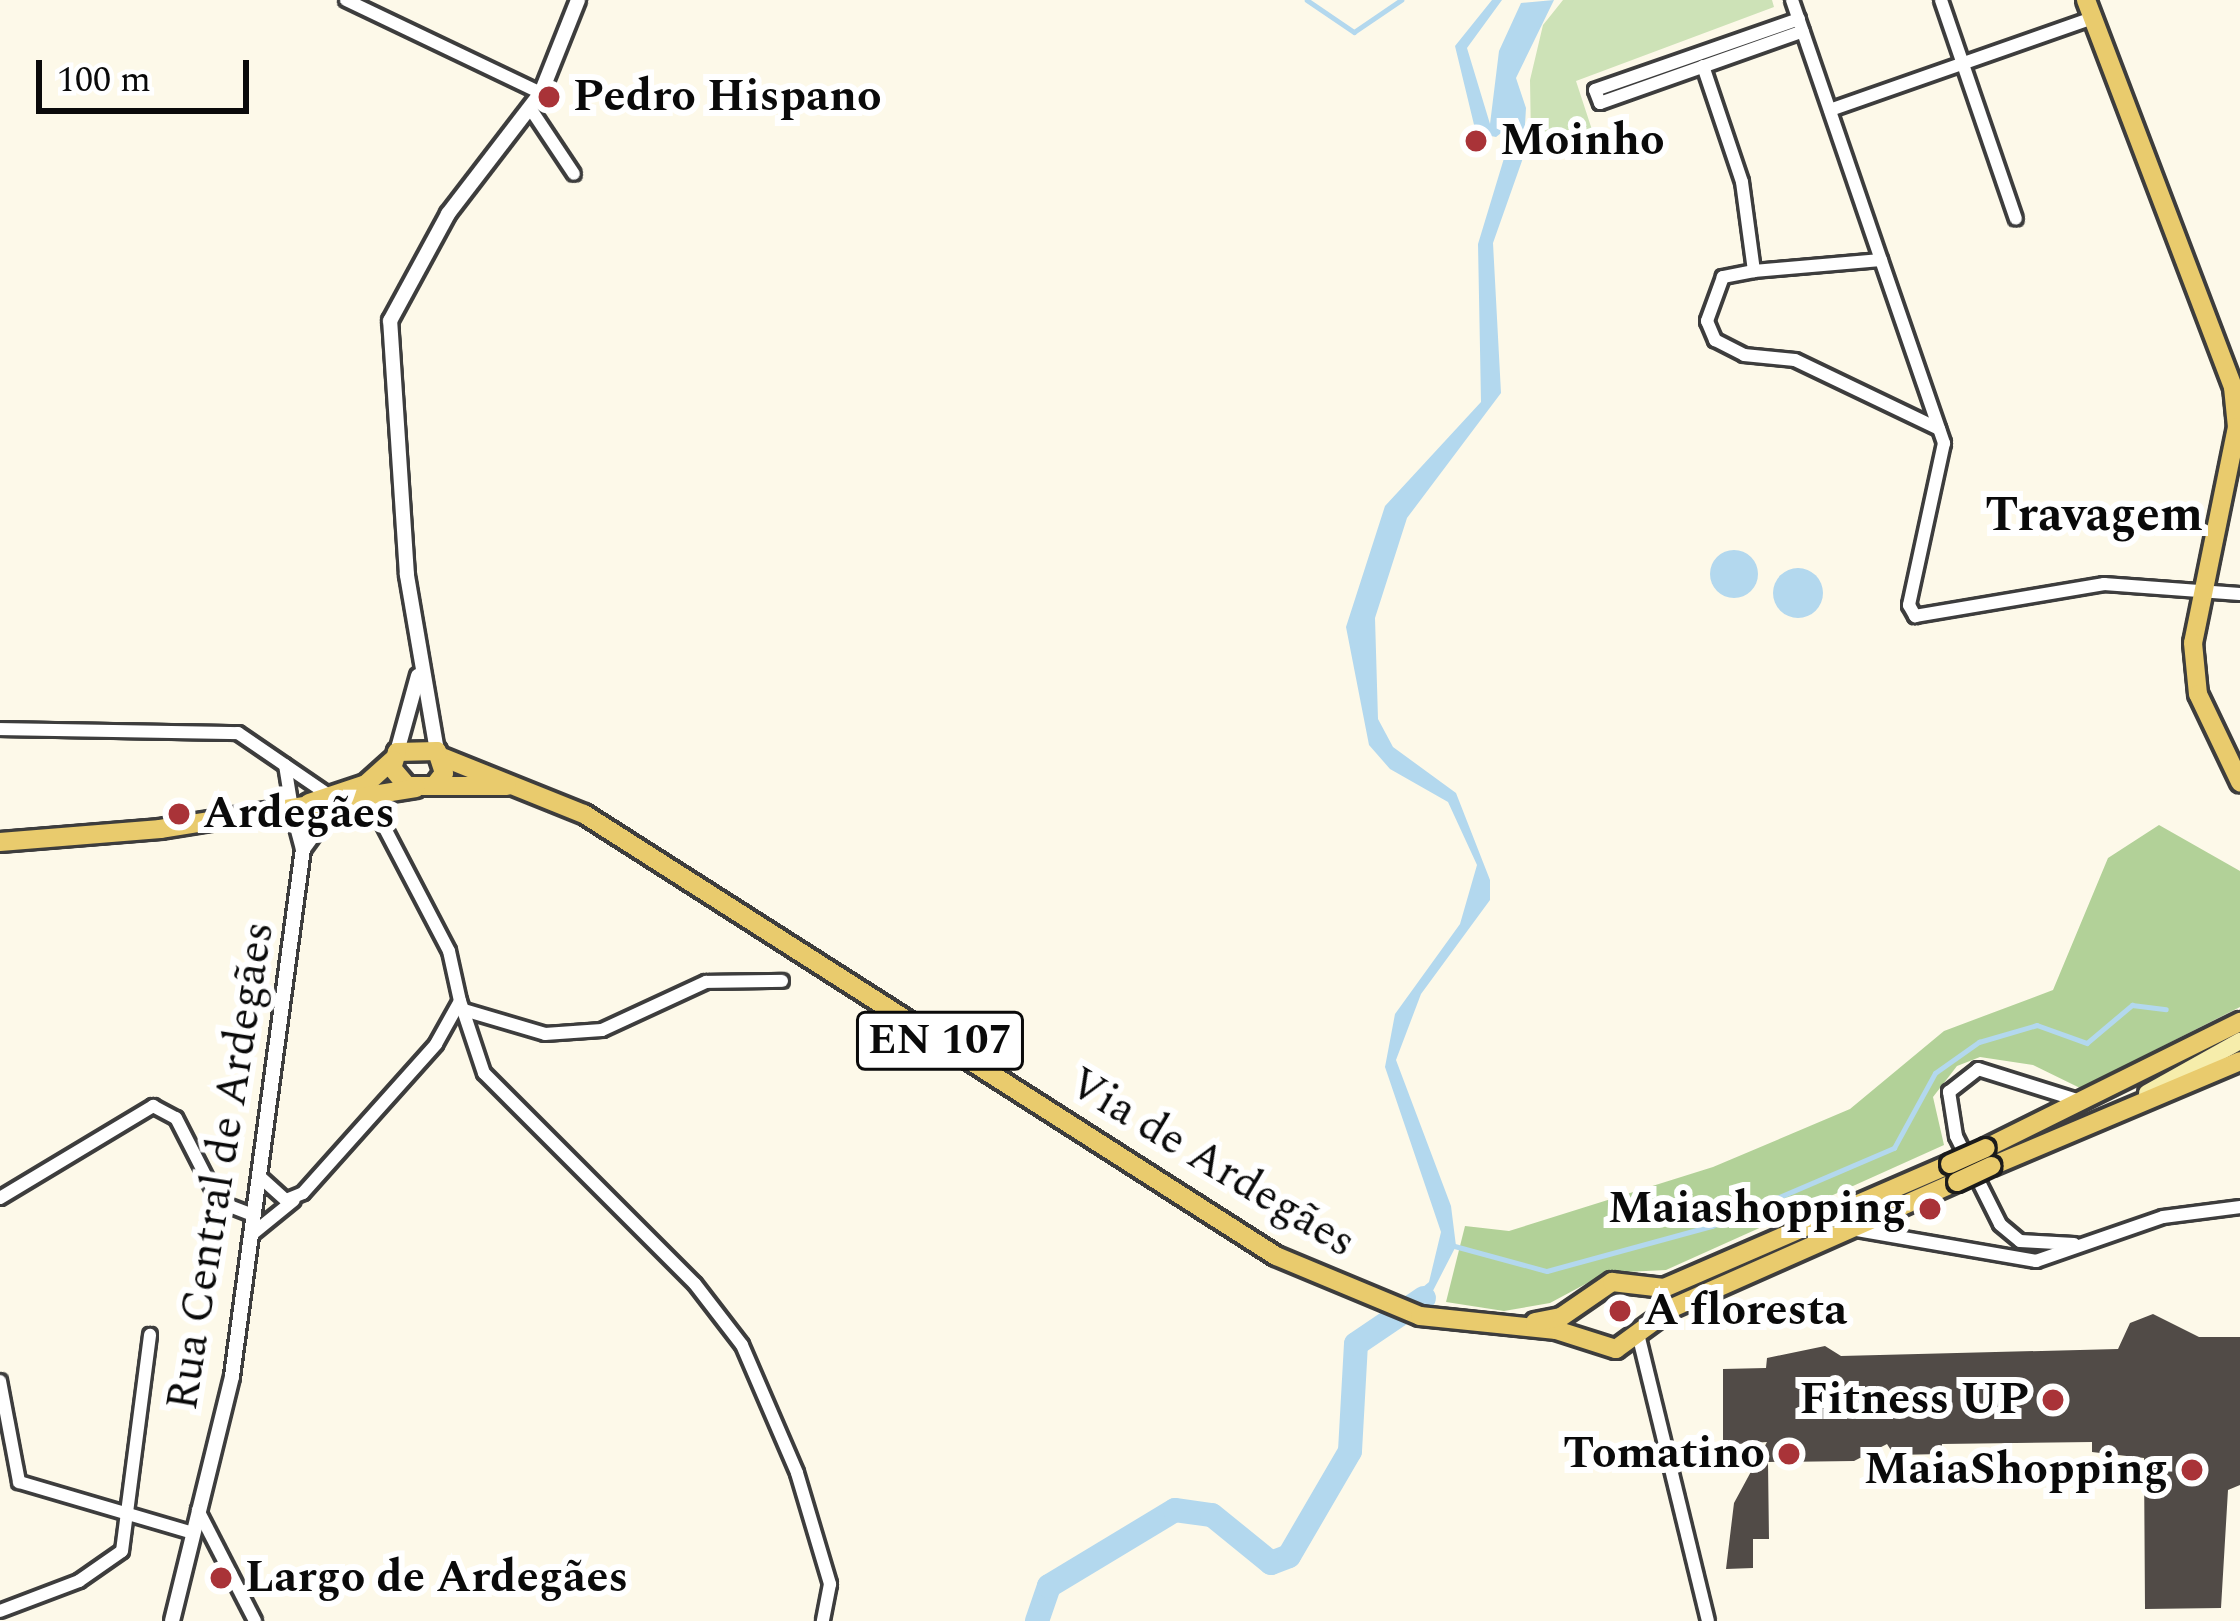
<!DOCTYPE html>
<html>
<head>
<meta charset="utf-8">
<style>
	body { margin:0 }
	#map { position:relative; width:2240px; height:1621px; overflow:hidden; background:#fdf9e9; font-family:Spectral,serif }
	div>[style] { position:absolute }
	.green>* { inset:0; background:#cde2b7 }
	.forest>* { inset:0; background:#b2d198 }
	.water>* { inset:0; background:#b3d8ee }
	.round { border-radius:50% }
	.stream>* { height:4.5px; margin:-2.25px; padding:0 2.25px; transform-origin:2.25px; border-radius:2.25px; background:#b3d8ee }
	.river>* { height:24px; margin:-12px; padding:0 12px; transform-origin:12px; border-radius:12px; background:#b3d8ee }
	.building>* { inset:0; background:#514b47 }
	.roads { filter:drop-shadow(3px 0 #3d3d3d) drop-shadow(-3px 0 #3d3d3d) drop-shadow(0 3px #3d3d3d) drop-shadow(0 -3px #3d3d3d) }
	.minor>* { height:12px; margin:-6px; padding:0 6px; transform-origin:6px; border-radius:6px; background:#fff }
	.tertiary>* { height:14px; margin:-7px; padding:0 7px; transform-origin:7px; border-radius:7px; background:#fff }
	.secondary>* { height:16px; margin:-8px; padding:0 8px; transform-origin:8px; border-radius:8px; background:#f6edab }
	.primary>* { height:18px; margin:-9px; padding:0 9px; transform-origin:9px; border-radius:9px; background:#e9cb6d }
	.bridges { filter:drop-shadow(3px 0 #1b1b1b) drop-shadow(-3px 0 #1b1b1b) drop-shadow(0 3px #1b1b1b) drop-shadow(0 -3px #1b1b1b) }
	.primary-bridge>* { height:18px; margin:-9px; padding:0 9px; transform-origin:9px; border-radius:9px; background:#e9cb6d }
	.dots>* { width:33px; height:33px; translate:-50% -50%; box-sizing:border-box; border:6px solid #fff; border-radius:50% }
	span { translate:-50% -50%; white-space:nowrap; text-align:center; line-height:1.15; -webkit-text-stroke:12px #fff; paint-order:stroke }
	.shield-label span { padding:3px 9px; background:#fff; border:3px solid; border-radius:9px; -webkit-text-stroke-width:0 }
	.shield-label { font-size:42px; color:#0a0a0a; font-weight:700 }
	.poi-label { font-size:45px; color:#0a0a0a; font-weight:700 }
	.left { translate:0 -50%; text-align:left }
	.right { translate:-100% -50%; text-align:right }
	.street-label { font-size:45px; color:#0a0a0a }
	.neighbourhood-label { font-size:48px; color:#0a0a0a; font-weight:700 }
	.scale { position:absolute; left:36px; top:60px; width:213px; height:54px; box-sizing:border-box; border:6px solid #0a0a0a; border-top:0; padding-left:15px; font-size:36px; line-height:42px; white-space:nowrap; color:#0a0a0a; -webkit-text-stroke:9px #fff; paint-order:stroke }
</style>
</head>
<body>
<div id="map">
	<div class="green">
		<i style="clip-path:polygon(1563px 0,1772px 0,1774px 7px,1576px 81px,1595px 139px,1564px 149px,1531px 140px,1530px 80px,1543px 25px)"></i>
	</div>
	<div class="forest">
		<i style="clip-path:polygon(2159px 825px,2240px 871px,2240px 1007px,2080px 1088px,2033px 1065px,1980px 1057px,1957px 1066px,1933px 1097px,1944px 1145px,1666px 1270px,1606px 1273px,1550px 1303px,1504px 1311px,1446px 1302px,1465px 1226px,1509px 1231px,1713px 1167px,1850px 1109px,1944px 1031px,2053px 990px,2108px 858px)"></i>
	</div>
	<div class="water">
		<i style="clip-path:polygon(1492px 0,1502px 0,1467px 48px,1490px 124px,1499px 51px,1521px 3px,1554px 0,1516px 78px,1526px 108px,1523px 158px,1493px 243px,1501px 393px,1407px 518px,1375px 618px,1378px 719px,1393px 747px,1456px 793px,1490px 880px,1490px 900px,1421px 994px,1396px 1060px,1451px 1206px,1456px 1246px,1420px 1316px,1397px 1309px,1429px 1282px,1441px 1232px,1385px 1067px,1395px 1014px,1460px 924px,1477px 865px,1448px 802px,1390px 769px,1369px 745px,1346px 627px,1385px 506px,1481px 402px,1478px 244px,1515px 122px,1496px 137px,1476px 133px,1455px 46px)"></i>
		<i class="round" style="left:1710px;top:550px;width:48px;height:48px"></i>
		<i class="round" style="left:1773px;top:568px;width:50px;height:50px"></i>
	</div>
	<div class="stream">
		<i style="left:1307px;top:0;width:57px;rotate:34.2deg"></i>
		<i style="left:1354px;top:32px;width:57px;rotate:-34.2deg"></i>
		<i style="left:1451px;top:1245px;width:99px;rotate:15.2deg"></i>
		<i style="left:1547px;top:1271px;width:171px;rotate:-15.3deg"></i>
		<i style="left:1712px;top:1226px;width:198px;rotate:-23.2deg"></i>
		<i style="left:1894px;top:1148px;width:85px;rotate:-61.3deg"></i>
		<i style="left:1935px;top:1073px;width:54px;rotate:-35.2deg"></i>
		<i style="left:1979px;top:1042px;width:60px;rotate:-16.3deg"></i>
		<i style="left:2037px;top:1025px;width:53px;rotate:19.8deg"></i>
		<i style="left:2087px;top:1043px;width:59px;rotate:-40.2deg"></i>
		<i style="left:2132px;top:1005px;width:34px;rotate:7deg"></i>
	</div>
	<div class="river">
		<i style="left:1037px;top:1621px;width:37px;rotate:-71deg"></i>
		<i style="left:1049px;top:1586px;width:147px;rotate:-31.1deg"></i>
		<i style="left:1175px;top:1510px;width:37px;rotate:8deg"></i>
		<i style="left:1212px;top:1515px;width:76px;rotate:39.1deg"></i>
		<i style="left:1271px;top:1563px;width:19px;rotate:-21deg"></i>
		<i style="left:1289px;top:1556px;width:121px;rotate:-59.8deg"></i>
		<i style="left:1350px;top:1451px;width:107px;rotate:-86.8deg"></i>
		<i style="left:1356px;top:1344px;width:82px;rotate:-34.1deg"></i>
	</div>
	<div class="building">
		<i style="clip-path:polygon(2153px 1314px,2199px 1337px,2240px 1337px,2240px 1485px,2228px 1490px,2221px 1608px,2145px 1609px,2144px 1458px,2092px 1452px,2092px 1442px,1942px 1444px,1942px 1454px,1894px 1455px,1887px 1444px,1854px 1461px,1768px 1462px,1769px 1539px,1753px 1539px,1753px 1568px,1726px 1569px,1734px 1503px,1767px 1442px,1723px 1445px,1723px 1369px,1766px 1368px,1767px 1358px,1825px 1346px,1841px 1356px,2118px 1349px,2130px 1323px)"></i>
	</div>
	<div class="roads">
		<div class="minor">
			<i style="left:346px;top:0;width:216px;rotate:25.5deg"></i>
			<i style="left:1792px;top:0;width:275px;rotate:71.1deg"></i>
			<i style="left:1941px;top:0;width:231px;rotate:71.1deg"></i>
			<i style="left:1799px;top:19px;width:216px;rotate:160.8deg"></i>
			<i style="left:1595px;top:90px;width:14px;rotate:69deg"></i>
			<i style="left:1600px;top:103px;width:215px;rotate:-19.5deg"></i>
			<i style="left:1703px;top:66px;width:122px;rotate:71.4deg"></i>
			<i style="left:1742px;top:182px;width:90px;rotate:82.3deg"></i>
			<i style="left:1754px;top:271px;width:32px;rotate:169deg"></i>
			<i style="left:1723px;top:277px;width:47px;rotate:110deg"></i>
			<i style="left:1707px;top:321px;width:21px;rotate:67deg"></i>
			<i style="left:1715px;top:340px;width:33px;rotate:27deg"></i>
			<i style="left:1744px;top:355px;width:51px;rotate:5.6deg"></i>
			<i style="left:1795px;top:360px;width:160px;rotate:25.6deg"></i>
			<i style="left:530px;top:108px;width:79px;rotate:56.3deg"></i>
			<i style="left:1830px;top:110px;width:279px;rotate:-19.3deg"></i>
			<i style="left:1754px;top:271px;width:127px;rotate:-5deg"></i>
			<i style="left:1881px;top:260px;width:194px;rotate:71deg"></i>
			<i style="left:1944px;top:443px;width:166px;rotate:102.2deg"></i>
			<i style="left:1909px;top:605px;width:13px;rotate:61deg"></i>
			<i style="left:1915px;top:616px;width:192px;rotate:-9.6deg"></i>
			<i style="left:2104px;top:584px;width:136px;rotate:4.2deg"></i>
			<i style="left:0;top:729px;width:238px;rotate:1deg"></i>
			<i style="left:238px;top:733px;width:108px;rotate:34.4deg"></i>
			<i style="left:285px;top:765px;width:44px;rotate:80.8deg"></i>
			<i style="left:460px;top:1001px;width:76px;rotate:71.6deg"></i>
			<i style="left:484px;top:1073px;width:298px;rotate:45deg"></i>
			<i style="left:695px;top:1284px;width:77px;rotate:52.4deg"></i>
			<i style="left:742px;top:1345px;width:139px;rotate:66.7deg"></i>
			<i style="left:797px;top:1473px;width:116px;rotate:73.4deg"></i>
			<i style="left:830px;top:1584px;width:38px;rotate:101deg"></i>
			<i style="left:464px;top:1010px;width:84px;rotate:16.5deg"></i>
			<i style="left:545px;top:1034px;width:57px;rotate:-4deg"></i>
			<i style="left:602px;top:1030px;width:115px;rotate:-24.8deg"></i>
			<i style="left:706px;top:982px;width:76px;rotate:-0.8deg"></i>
			<i style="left:259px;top:1176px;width:36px;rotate:42deg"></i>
			<i style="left:286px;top:1200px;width:18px;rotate:-22deg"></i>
			<i style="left:303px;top:1193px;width:200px;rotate:-48.2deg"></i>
			<i style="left:436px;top:1044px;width:49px;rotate:-60.8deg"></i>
			<i style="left:460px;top:1001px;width:51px;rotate:-102.4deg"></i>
			<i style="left:449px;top:951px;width:170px;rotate:-117.6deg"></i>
			<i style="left:0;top:1198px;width:179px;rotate:-31deg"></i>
			<i style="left:153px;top:1106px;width:26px;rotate:28deg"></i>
			<i style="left:176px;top:1118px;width:94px;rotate:62.9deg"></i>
			<i style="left:219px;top:1202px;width:36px;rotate:21deg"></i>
			<i style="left:1857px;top:1230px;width:182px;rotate:9.8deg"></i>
			<i style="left:2036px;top:1261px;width:134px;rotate:-19.1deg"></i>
			<i style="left:2163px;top:1217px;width:78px;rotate:-7.4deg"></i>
			<i style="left:251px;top:1235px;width:55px;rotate:-39.1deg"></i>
			<i style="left:2074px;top:1244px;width:54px;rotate:-176.8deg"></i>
			<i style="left:2020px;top:1241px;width:26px;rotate:-140deg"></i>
			<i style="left:2000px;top:1224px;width:98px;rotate:-116.6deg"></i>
			<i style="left:1956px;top:1136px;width:45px;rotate:-99deg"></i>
			<i style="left:1949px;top:1092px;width:37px;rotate:-38deg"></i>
			<i style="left:1978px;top:1069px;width:107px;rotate:17.4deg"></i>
			<i style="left:1639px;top:1338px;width:291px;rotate:76.3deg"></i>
			<i style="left:0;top:1381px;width:103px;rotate:79.3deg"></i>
			<i style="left:19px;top:1482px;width:178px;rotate:16.3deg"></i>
			<i style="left:198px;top:1510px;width:125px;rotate:62.8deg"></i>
			<i style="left:0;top:1611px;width:85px;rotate:-20.8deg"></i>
			<i style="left:79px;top:1581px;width:52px;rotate:-34.9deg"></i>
			<i style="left:122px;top:1551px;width:218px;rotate:-82.6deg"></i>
		</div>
		<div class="tertiary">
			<i style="left:437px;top:751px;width:179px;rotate:-99.7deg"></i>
			<i style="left:407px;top:575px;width:255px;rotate:-93.8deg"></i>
			<i style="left:390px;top:321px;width:122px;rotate:-61.5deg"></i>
			<i style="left:448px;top:214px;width:153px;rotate:-52.5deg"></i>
			<i style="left:541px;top:93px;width:100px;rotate:-68.3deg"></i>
			<i style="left:397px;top:752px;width:79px;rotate:-74.6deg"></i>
			<i style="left:292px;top:808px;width:42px;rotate:75deg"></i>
			<i style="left:172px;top:1621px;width:252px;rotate:-76.2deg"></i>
			<i style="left:232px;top:1376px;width:532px;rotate:-82.33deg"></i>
			<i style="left:303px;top:849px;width:54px;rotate:-54deg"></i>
		</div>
		<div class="secondary">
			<i style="left:2147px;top:1093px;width:107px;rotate:-29.2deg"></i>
		</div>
		<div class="primary">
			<i style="left:2086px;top:0;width:414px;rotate:69.2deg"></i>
			<i style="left:2233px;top:387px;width:40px;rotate:84.3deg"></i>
			<i style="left:2237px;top:427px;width:220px;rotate:101.5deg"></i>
			<i style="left:2193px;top:643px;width:51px;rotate:84.4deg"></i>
			<i style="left:2198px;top:694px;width:98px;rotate:64.5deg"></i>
			<i style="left:442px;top:757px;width:153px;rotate:21.9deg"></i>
			<i style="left:584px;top:814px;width:821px;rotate:32.57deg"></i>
			<i style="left:1276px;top:1256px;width:156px;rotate:22.6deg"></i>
			<i style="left:1420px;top:1316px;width:137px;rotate:5.9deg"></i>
			<i style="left:1556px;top:1330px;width:63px;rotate:17.6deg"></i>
			<i style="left:1616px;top:1349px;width:69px;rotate:-36.2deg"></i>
			<i style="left:1672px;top:1308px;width:312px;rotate:-23.9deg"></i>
			<i style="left:434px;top:786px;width:16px;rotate:-52deg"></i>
			<i style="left:444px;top:773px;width:23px;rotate:-108deg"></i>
			<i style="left:437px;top:751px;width:40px;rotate:178.6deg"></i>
			<i style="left:397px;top:752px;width:17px;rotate:107deg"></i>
			<i style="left:392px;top:768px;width:23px;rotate:50deg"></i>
			<i style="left:407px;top:786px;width:100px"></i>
			<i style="left:309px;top:803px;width:60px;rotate:-18.4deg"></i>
			<i style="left:366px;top:784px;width:36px;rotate:-42deg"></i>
			<i style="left:0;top:842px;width:161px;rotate:-4.6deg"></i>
			<i style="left:160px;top:829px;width:259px;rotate:-9.1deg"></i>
			<i style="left:1986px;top:1148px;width:284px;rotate:-26.4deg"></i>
			<i style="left:1992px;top:1166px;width:269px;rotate:-22.9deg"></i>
			<i style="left:1535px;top:1322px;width:26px;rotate:-11deg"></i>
			<i style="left:1561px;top:1317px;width:62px;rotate:-34.5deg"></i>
			<i style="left:1612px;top:1282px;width:52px;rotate:6.6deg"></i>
			<i style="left:1664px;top:1288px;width:312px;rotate:-23.4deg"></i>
		</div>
	</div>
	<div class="bridges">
		<div class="primary-bridge">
			<i style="left:1950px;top:1164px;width:39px;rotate:-24deg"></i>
			<i style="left:1957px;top:1182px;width:38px;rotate:-25deg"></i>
		</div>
	</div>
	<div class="dots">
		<i style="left:549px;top:97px;background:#a93338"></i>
		<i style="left:1476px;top:141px;background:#a93338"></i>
		<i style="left:179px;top:814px;background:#a93338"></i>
		<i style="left:1930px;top:1209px;background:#a93338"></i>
		<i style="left:1620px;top:1311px;background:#a93338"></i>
		<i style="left:2053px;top:1400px;background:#a93338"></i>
		<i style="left:1789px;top:1454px;background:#a93338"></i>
		<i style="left:2192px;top:1470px;background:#a93338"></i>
		<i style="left:221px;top:1578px;background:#a93338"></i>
	</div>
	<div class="shield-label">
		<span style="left:940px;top:1041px">EN 107</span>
	</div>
	<div class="poi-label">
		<span class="left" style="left:573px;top:97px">Pedro Hispano</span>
		<span class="left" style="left:1500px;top:141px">Moinho</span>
		<span class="left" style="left:203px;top:814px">Ardegães</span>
		<span class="right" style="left:1906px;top:1209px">Maiashopping</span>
		<span class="left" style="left:1644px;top:1311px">A floresta</span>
		<span class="right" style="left:2029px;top:1400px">Fitness UP</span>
		<span class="right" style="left:1765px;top:1454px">Tomatino</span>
		<span class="right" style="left:2168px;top:1470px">MaiaShopping</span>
		<span class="left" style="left:245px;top:1578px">Largo de Ardegães</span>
	</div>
	<div class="street-label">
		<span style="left:1212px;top:1163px;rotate:31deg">Via de Ardegães</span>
		<span style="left:221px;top:1166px;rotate:-81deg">Rua Central de Ardegães</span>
	</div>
	<div class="neighbourhood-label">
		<span style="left:2094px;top:516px">Travagem</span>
	</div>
	<div class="scale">100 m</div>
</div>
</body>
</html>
